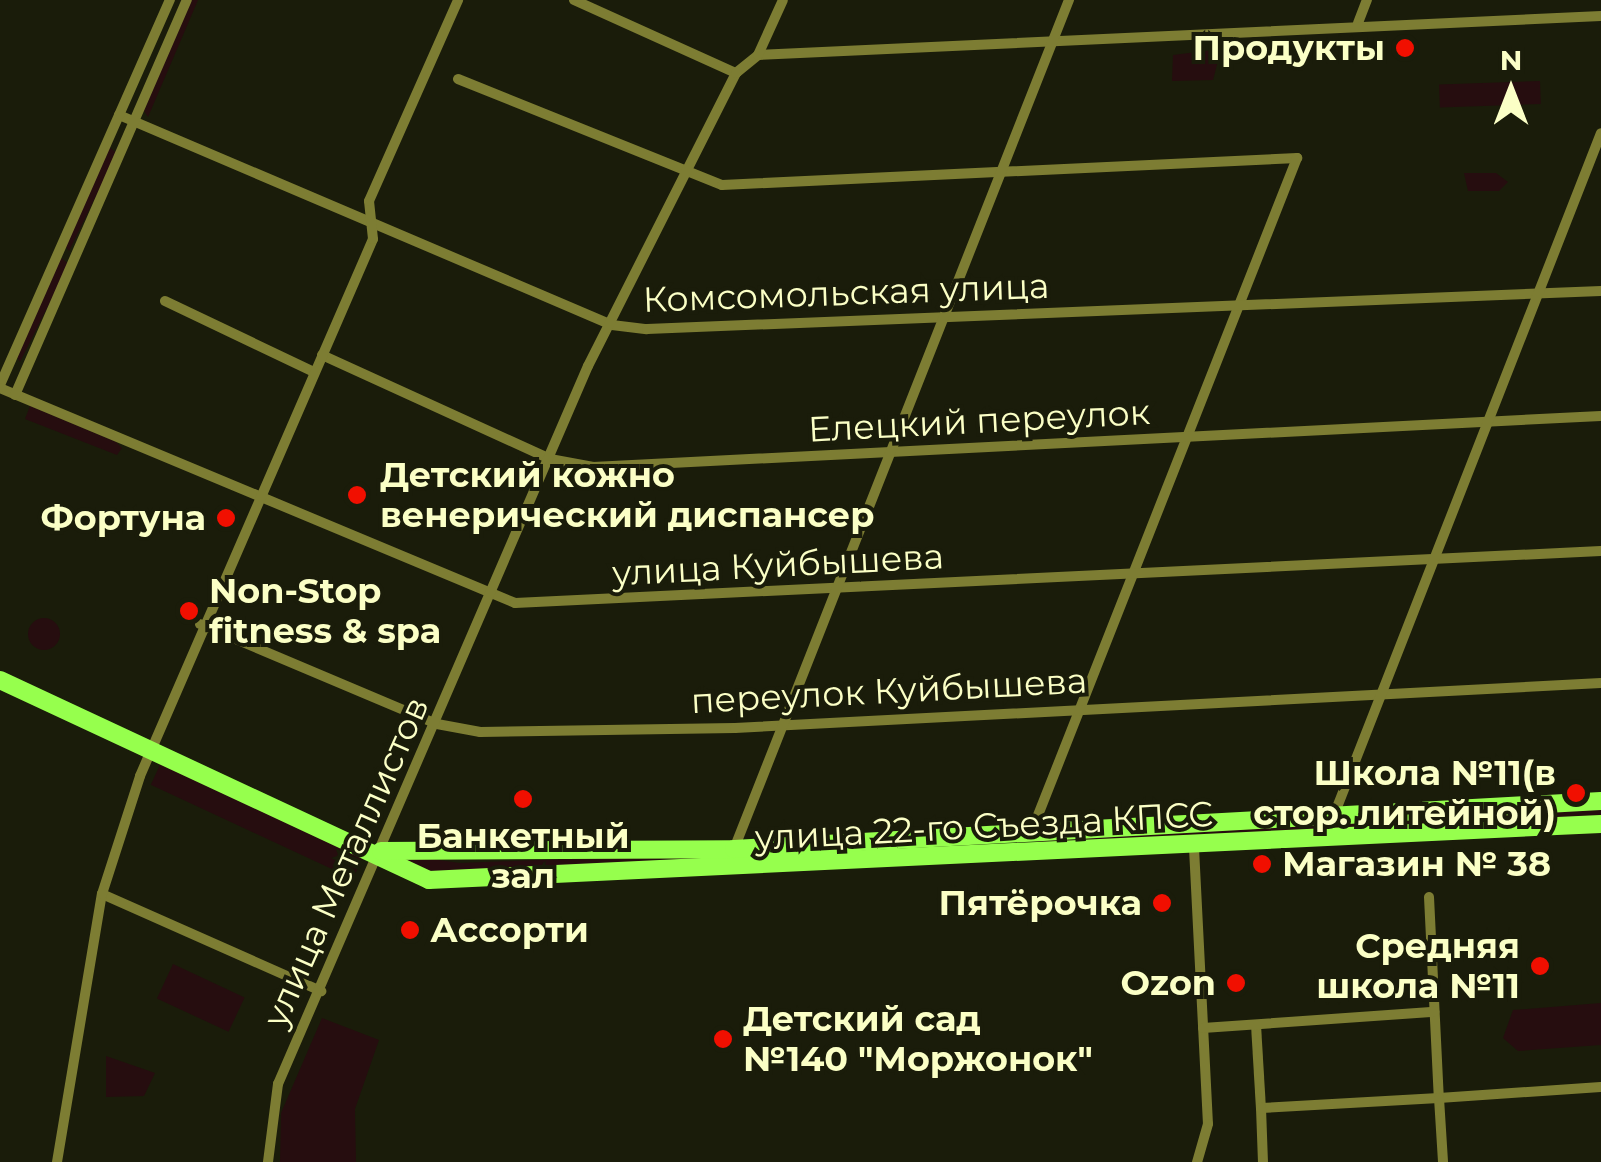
<!DOCTYPE html>
<html>
<head>
<meta charset="utf-8">
<style>
	body { margin:0 }
	#map { position:relative; width:1601px; height:1162px; overflow:hidden; background:#1a1c0a; font-family:Montserrat,sans-serif }
	div>[style] { position:absolute }
	.green>* { inset:0; background:#260d0f; transform-origin:0 0 }
	.round { border-radius:50% }
	.street>* { height:10px; margin:-5px; padding:0 5px; transform-origin:5px; border-radius:5px; background:#7d7d33 }
	.primary>* { height:18px; margin:-9px; padding:0 9px; transform-origin:9px; border-radius:9px; background:#96ff4d }
	.dots>* { width:28px; height:28px; translate:-50% -50%; box-sizing:border-box; border:5px solid #1a1c0a; border-radius:50% }
	span { translate:-50% -50%; white-space:nowrap; text-align:center; line-height:1.15; -webkit-text-stroke:8px #1a1c0a; paint-order:stroke }
	.poi-label { font-size:35px; color:#fbffc6; font-weight:700 }
	.right { translate:-100% -50%; text-align:right }
	.left { translate:0 -50%; text-align:left }
	.street-label { font-size:35px; color:#fbffc6 }
	.north { position:absolute; left:1461px; top:40px; width:100px; height:100px; -webkit-text-stroke:8px #1a1c0a; paint-order:stroke; rotate:0deg; font-size:28px; font-weight:700; line-height:40px; text-align:center; color:#fbffc6 }
	.north::after { content:''; display:block; margin:auto; width:35px; height:45px; background:#fbffc6; clip-path:polygon(50% 0,100% 100%,50% 72%,0 100%) }
</style>
</head>
<body>
<div id="map">
	<div class="green">
		<i style="clip-path:polygon(190px 0,198px 0,148px 117px,144px 111px)"></i>
		<i style="clip-path:polygon(1221px 49px,1213px 80px,1172px 81px,1173px 55px)"></i>
		<i style="left:1540px;top:81px;width:23px;height:101px;rotate:88deg"></i>
		<i style="clip-path:polygon(109px 147px,117px 153px,69px 251px,65px 246px)"></i>
		<i style="clip-path:polygon(1464px 173px,1496px 173px,1508px 182px,1499px 191px,1468px 191px)"></i>
		<i style="clip-path:polygon(61px 258px,69px 264px,20px 362px,17px 357px)"></i>
		<i style="clip-path:polygon(30px 406px,116px 442px,122px 448px,117px 455px,25px 419px)"></i>
		<i class="round" style="left:28px;top:618px;width:32px;height:32px"></i>
		<i style="left:166px;top:752px;width:223px;height:36px;rotate:25deg"></i>
		<i style="clip-path:polygon(1601px 805px,1601px 818px,1037px 845px,1039px 839px)"></i>
		<i style="clip-path:polygon(1012px 842px,425px 874px,395px 854px,460px 863px)"></i>
		<i style="left:173px;top:964px;width:79px;height:38px;rotate:25deg"></i>
		<i style="clip-path:polygon(1601px 1003px,1601px 1045px,1518px 1051px,1503px 1038px,1513px 1010px)"></i>
		<i style="clip-path:polygon(322px 1018px,379px 1040px,355px 1109px,356px 1162px,280px 1162px,281px 1113px)"></i>
		<i style="clip-path:polygon(106px 1056px,155px 1073px,144px 1096px,106px 1097px)"></i>
	</div>
	<div class="street">
		<i style="left:574px;top:0;width:178px;rotate:24.3deg"></i>
		<i style="left:1358px;top:23px;width:25px;rotate:-69deg"></i>
		<i style="left:758px;top:55px;width:844px;rotate:-2.65deg"></i>
		<i style="left:458px;top:79px;width:284px;rotate:21.9deg"></i>
		<i style="left:722px;top:185px;width:576px;rotate:-2.69deg"></i>
		<i style="left:1297px;top:158px;width:726px;rotate:111.51deg"></i>
		<i style="left:119px;top:115px;width:536px;rotate:23.07deg"></i>
		<i style="left:612px;top:325px;width:35px;rotate:7deg"></i>
		<i style="left:647px;top:329px;width:955px;rotate:-2.28deg"></i>
		<i style="left:165px;top:301px;width:165px;rotate:25.5deg"></i>
		<i style="left:322px;top:355px;width:251px;rotate:24.5deg"></i>
		<i style="left:550px;top:459px;width:44px;rotate:10.5deg"></i>
		<i style="left:593px;top:467px;width:1009px;rotate:-2.9deg"></i>
		<i style="left:0;top:385px;width:421px;rotate:-66.2deg"></i>
		<i style="left:0;top:388px;width:558px;rotate:22.66deg"></i>
		<i style="left:515px;top:603px;width:1087px;rotate:-2.74deg"></i>
		<i style="left:15px;top:395px;width:431px;rotate:-66.5deg"></i>
		<i style="left:200px;top:624px;width:257px;rotate:22.9deg"></i>
		<i style="left:437px;top:724px;width:44px;rotate:10.5deg"></i>
		<i style="left:480px;top:732px;width:255px;rotate:-0.9deg"></i>
		<i style="left:735px;top:728px;width:867px;rotate:-2.97deg"></i>
		<i style="left:1334px;top:815px;width:732px;rotate:-68.62deg"></i>
		<i style="left:1194px;top:848px;width:276px;rotate:87.1deg"></i>
		<i style="left:1208px;top:1124px;width:40px;rotate:106deg"></i>
		<i style="left:734px;top:849px;width:913px;rotate:-68.47deg"></i>
		<i style="left:102px;top:894px;width:240px;rotate:23.9deg"></i>
		<i style="left:1429px;top:897px;width:201px;rotate:87.2deg"></i>
		<i style="left:1439px;top:1098px;width:162px;rotate:-3.9deg"></i>
		<i style="left:1256px;top:1025px;width:83px;rotate:86.6deg"></i>
		<i style="left:1261px;top:1108px;width:178px;rotate:-3.2deg"></i>
		<i style="left:1439px;top:1098px;width:64px;rotate:86.4deg"></i>
		<i style="left:1203px;top:1028px;width:232px;rotate:-4deg"></i>
		<i style="left:1261px;top:1108px;width:54px;rotate:87.9deg"></i>
		<i style="left:57px;top:1162px;width:272px;rotate:-80.5deg"></i>
		<i style="left:102px;top:894px;width:124px;rotate:-72.1deg"></i>
		<i style="left:140px;top:776px;width:585px;rotate:-66.54deg"></i>
		<i style="left:373px;top:239px;width:38px;rotate:-96deg"></i>
		<i style="left:369px;top:201px;width:220px;rotate:-66.1deg"></i>
		<i style="left:268px;top:1162px;width:79px;rotate:-82.7deg"></i>
		<i style="left:278px;top:1084px;width:782px;rotate:-66.65deg"></i>
		<i style="left:588px;top:366px;width:328px;rotate:-63.2deg"></i>
		<i style="left:736px;top:73px;width:28px;rotate:-39deg"></i>
		<i style="left:758px;top:55px;width:60px;rotate:-65.6deg"></i>
	</div>
	<div class="primary">
		<i style="left:0;top:680px;width:473px;rotate:25deg"></i>
		<i style="left:429px;top:880px;width:1173px;rotate:-2.74deg"></i>
		<i style="left:381px;top:851px;width:353px;rotate:-0.3deg"></i>
		<i style="left:734px;top:849px;width:868px;rotate:-3.17deg"></i>
	</div>
	<div class="dots">
		<i style="left:1405px;top:48px;background:#f10f00"></i>
		<i style="left:357px;top:495px;background:#f10f00"></i>
		<i style="left:226px;top:518px;background:#f10f00"></i>
		<i style="left:189px;top:611px;background:#f10f00"></i>
		<i style="left:1576px;top:793px;background:#f10f00"></i>
		<i style="left:523px;top:799px;background:#f10f00"></i>
		<i style="left:1262px;top:864px;background:#f10f00"></i>
		<i style="left:1162px;top:903px;background:#f10f00"></i>
		<i style="left:410px;top:930px;background:#f10f00"></i>
		<i style="left:1540px;top:966px;background:#f10f00"></i>
		<i style="left:1236px;top:983px;background:#f10f00"></i>
		<i style="left:723px;top:1039px;background:#f10f00"></i>
	</div>
	<div class="poi-label">
		<span class="right" style="left:1385px;top:48px">Продукты</span>
		<span class="left" style="left:380px;top:495px">Детский кожно<br>венерический диспансер</span>
		<span class="right" style="left:206px;top:518px">Фортуна</span>
		<span class="left" style="left:209px;top:611px">Non-Stop<br>fitness &amp; spa</span>
		<span class="right" style="left:1556px;top:793px">Школа №11(в<br>стор. литейной)</span>
		<span style="left:523px;top:856px">Банкетный<br>зал</span>
		<span class="left" style="left:1282px;top:864px">Магазин № 38</span>
		<span class="right" style="left:1142px;top:903px">Пятёрочка</span>
		<span class="left" style="left:430px;top:930px">Ассорти</span>
		<span class="right" style="left:1520px;top:966px">Средняя<br>школа №11</span>
		<span class="right" style="left:1216px;top:983px">Ozon</span>
		<span class="left" style="left:743px;top:1039px">Детский сад<br>№140 "Моржонок"</span>
	</div>
	<div class="street-label">
		<span style="left:846px;top:293px;rotate:-2deg">Комсомольская улица</span>
		<span style="left:979px;top:421px;rotate:-3deg">Елецкий переулок</span>
		<span style="left:778px;top:565px;rotate:-3deg">улица Куйбышева</span>
		<span style="left:889px;top:691px;rotate:-3deg">переулок Куйбышева</span>
		<span style="left:984px;top:826px;rotate:-3deg">улица 22-го Съезда КПСС</span>
		<span style="left:346px;top:862px;rotate:-66deg">улица Металлистов</span>
	</div>
	<div class="north">N</div>
</div>
</body>
</html>
